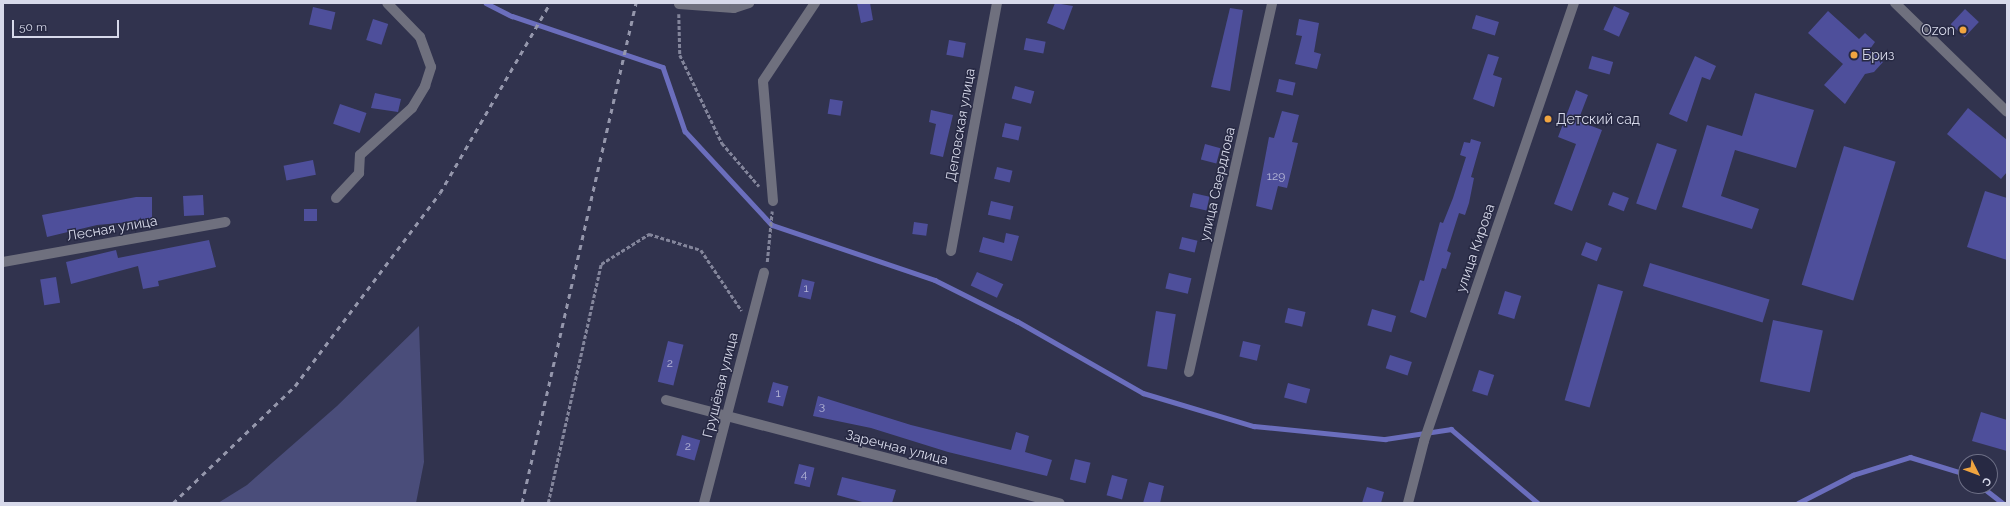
<!DOCTYPE html>
<html>
<head>
<meta charset="utf-8">
<style>
	body { margin:0 }
	#map { position:relative; width:2010px; height:506px; overflow:hidden; background:#31334e; font-family:Raleway,sans-serif }
	div>[style] { position:absolute }
	.green>* { inset:0; background:#4a4d7a }
	.stream>* { height:4.5px; margin:-2.25px; padding:0 2.25px; transform-origin:2.25px; border-radius:2.25px; background:#6b6ebd }
	.building>* { inset:0; background:#4e4f9b; transform-origin:0 0 }
	.path>* { height:2.5px; margin-top:-1.25px; transform-origin:0; background:repeating-linear-gradient(90deg,#83859b 0 4px,transparent 0 6px) }
	.minor>* { height:10px; margin:-5px; padding:0 5px; transform-origin:5px; border-radius:5px; background:#6f707e }
	.rail>* { height:3px; margin-top:-1.5px; transform-origin:0; background:repeating-linear-gradient(90deg,#9597ac 0 5px,transparent 0 10px) }
	.dots>* { width:11px; height:11px; translate:-50% -50%; box-sizing:border-box; border:2px solid #272943; border-radius:50% }
	span { translate:-50% -50%; white-space:nowrap; text-align:center; line-height:1.15; -webkit-text-stroke:3px #272943; paint-order:stroke }
	.number-label { font-size:12px; color:#b5b6d6 }
	.number-label span { -webkit-text-stroke-width:0 }
	.poi-label { font-size:14px; color:#d7d9ea }
	.right { translate:-100% -50%; text-align:right }
	.left { translate:0 -50%; text-align:left }
	.street-label { font-size:14px; color:#d7d9ea }
	.frame { position:absolute; inset:0; border:4px solid #d7d9ea; pointer-events:none }
	.north { position:absolute; left:1958px; top:454px; width:40px; height:40px; box-sizing:border-box; background:#272943; border:1px solid #6d6f86; border-radius:50%; rotate:132deg; font-size:11px; font-weight:700; line-height:16px; text-align:center; color:#d7d9ea }
	.north::after { content:''; display:block; margin:auto; width:14px; height:18px; background:#f1a540; clip-path:polygon(50% 0,100% 100%,50% 72%,0 100%) }
	.scale { position:absolute; left:12px; top:20px; width:107px; height:18px; box-sizing:border-box; border:2px solid #d7d9ea; border-top:0; padding-left:5px; font-size:12px; line-height:14px; white-space:nowrap; color:#d7d9ea; -webkit-text-stroke:3px #272943; paint-order:stroke }
</style>
</head>
<body>
<div id="map">
	<div class="green">
		<i style="clip-path:polygon(419px 326px,424px 462px,416px 503px,218px 503px,247px 485px,337px 406px)"></i>
	</div>
	<div class="stream">
		<i style="left:486px;top:3px;width:29px;rotate:27deg"></i>
		<i style="left:512px;top:16px;width:159px;rotate:18.7deg"></i>
		<i style="left:663px;top:67px;width:68px;rotate:71deg"></i>
		<i style="left:685px;top:131px;width:128px;rotate:47.2deg"></i>
		<i style="left:772px;top:225px;width:172px;rotate:18.6deg"></i>
		<i style="left:935px;top:280px;width:92px;rotate:26.6deg"></i>
		<i style="left:1017px;top:321px;width:145px;rotate:29.7deg"></i>
		<i style="left:1143px;top:393px;width:116px;rotate:16.6deg"></i>
		<i style="left:1254px;top:426px;width:132px;rotate:5.7deg"></i>
		<i style="left:1385px;top:439px;width:67px;rotate:-8.6deg"></i>
		<i style="left:1451px;top:429px;width:114px;rotate:40.4deg"></i>
		<i style="left:1981px;top:486px;width:28px;rotate:38deg"></i>
		<i style="left:1798px;top:503px;width:62px;rotate:-27deg"></i>
		<i style="left:1853px;top:475px;width:60px;rotate:-17.5deg"></i>
		<i style="left:1910px;top:457px;width:59px;rotate:16.9deg"></i>
	</div>
	<div class="building">
		<i style="clip-path:polygon(857px 3px,870px 3px,873px 20px,861px 23px)"></i>
		<i style="clip-path:polygon(1055px 3px,1073px 6px,1064px 30px,1047px 23px)"></i>
		<i style="left:1614px;top:6px;width:17px;height:26px;rotate:24deg"></i>
		<i style="left:313px;top:7px;width:23px;height:18px;rotate:13deg"></i>
		<i style="clip-path:polygon(1230px 8px,1243px 10px,1230px 91px,1211px 87px)"></i>
		<i style="left:1965px;top:9px;width:19px;height:21px;rotate:43deg"></i>
		<i style="clip-path:polygon(1828px 11px,1859px 39px,1865px 33px,1875px 42px,1870px 49px,1883px 62px,1874px 72px,1865px 74px,1845px 104px,1824px 85px,1843px 64px,1808px 33px)"></i>
		<i style="left:1476px;top:15px;width:24px;height:14px;rotate:17deg"></i>
		<i style="left:373px;top:19px;width:16px;height:22px;rotate:18deg"></i>
		<i style="clip-path:polygon(1299px 19px,1319px 23px,1314px 52px,1321px 54px,1317px 69px,1295px 64px,1302px 36px,1296px 35px)"></i>
		<i style="left:1026px;top:38px;width:20px;height:12px;rotate:11deg"></i>
		<i style="left:949px;top:40px;width:17px;height:15px;rotate:10deg"></i>
		<i style="clip-path:polygon(1488px 54px,1499px 57px,1493px 75px,1502px 78px,1494px 107px,1473px 99px)"></i>
		<i style="left:1592px;top:56px;width:22px;height:13px;rotate:16deg"></i>
		<i style="clip-path:polygon(1695px 56px,1716px 66px,1710px 80px,1702px 77px,1687px 122px,1669px 114px)"></i>
		<i style="left:1279px;top:79px;width:17px;height:13px;rotate:13deg"></i>
		<i style="left:1015px;top:86px;width:20px;height:13px;rotate:15deg"></i>
		<i style="clip-path:polygon(1576px 90px,1588px 95px,1578px 121px,1602px 130px,1572px 211px,1554px 204px,1576px 144px,1558px 137px)"></i>
		<i style="clip-path:polygon(375px 93px,401px 99px,398px 112px,371px 108px)"></i>
		<i style="clip-path:polygon(1755px 93px,1814px 110px,1796px 168px,1735px 150px,1721px 196px,1759px 209px,1752px 229px,1682px 207px,1707px 125px,1742px 136px)"></i>
		<i style="left:830px;top:99px;width:13px;height:15px;rotate:9deg"></i>
		<i style="left:340px;top:104px;width:28px;height:21px;rotate:19deg"></i>
		<i style="clip-path:polygon(1968px 108px,2007px 140px,2007px 172px,2001px 179px,1947px 134px)"></i>
		<i style="clip-path:polygon(931px 110px,953px 115px,943px 157px,930px 154px,936px 124px,929px 122px)"></i>
		<i style="clip-path:polygon(1282px 111px,1299px 115px,1292px 142px,1298px 143px,1287px 188px,1278px 186px,1272px 210px,1256px 206px,1269px 137px,1274px 138px)"></i>
		<i style="left:1005px;top:123px;width:17px;height:14px;rotate:13deg"></i>
		<i style="clip-path:polygon(1471px 139px,1481px 142px,1471px 177px,1474px 178px,1469px 203px,1465px 215px,1459px 213px,1447px 251px,1451px 253px,1446px 269px,1442px 268px,1426px 318px,1410px 312px,1420px 280px,1424px 281px,1440px 222px,1443px 223px,1453px 198px,1466px 157px,1460px 155px,1464px 142px,1470px 143px)"></i>
		<i style="left:1657px;top:143px;width:21px;height:64px;rotate:19deg"></i>
		<i style="left:1205px;top:144px;width:16px;height:16px;rotate:15deg"></i>
		<i style="left:1844px;top:146px;width:54px;height:145px;rotate:17deg"></i>
		<i style="left:313px;top:160px;width:15px;height:30px;rotate:79deg"></i>
		<i style="left:997px;top:167px;width:16px;height:12px;rotate:14deg"></i>
		<i style="clip-path:polygon(1985px 191px,2007px 198px,2007px 260px,1967px 247px)"></i>
		<i style="left:1613px;top:192px;width:17px;height:14px;rotate:21deg"></i>
		<i style="left:1193px;top:193px;width:17px;height:14px;rotate:13deg"></i>
		<i style="left:203px;top:195px;width:20px;height:20px;rotate:87deg"></i>
		<i style="clip-path:polygon(136px 197px,152px 197px,152px 220px,97px 225px,47px 237px,42px 215px)"></i>
		<i style="left:991px;top:201px;width:23px;height:14px;rotate:13deg"></i>
		<i style="left:317px;top:209px;width:12px;height:13px;rotate:90deg"></i>
		<i style="left:914px;top:222px;width:14px;height:12px;rotate:8deg"></i>
		<i style="clip-path:polygon(1006px 233px,1019px 236px,1012px 261px,979px 252px,983px 237px,1004px 243px)"></i>
		<i style="left:1182px;top:237px;width:16px;height:12px;rotate:14deg"></i>
		<i style="clip-path:polygon(209px 240px,216px 267px,158px 281px,159px 286px,143px 289px,138px 266px,71px 284px,66px 262px,116px 250px,118px 258px)"></i>
		<i style="left:1586px;top:242px;width:17px;height:14px;rotate:21deg"></i>
		<i style="left:1650px;top:263px;width:125px;height:24px;rotate:17deg"></i>
		<i style="left:977px;top:272px;width:29px;height:15px;rotate:25deg"></i>
		<i style="left:1169px;top:273px;width:23px;height:16px;rotate:13deg"></i>
		<i style="left:56px;top:277px;width:26px;height:16px;rotate:81deg"></i>
		<i style="left:802px;top:279px;width:13px;height:18px;rotate:13deg"></i>
		<i style="left:1598px;top:284px;width:26px;height:121px;rotate:16deg"></i>
		<i style="left:1505px;top:291px;width:17px;height:24px;rotate:17deg"></i>
		<i style="left:1288px;top:308px;width:18px;height:15px;rotate:13deg"></i>
		<i style="left:1372px;top:309px;width:25px;height:17px;rotate:16deg"></i>
		<i style="left:1156px;top:311px;width:20px;height:56px;rotate:9deg"></i>
		<i style="left:1773px;top:320px;width:51px;height:63px;rotate:12deg"></i>
		<i style="left:668px;top:341px;width:16px;height:42px;rotate:14deg"></i>
		<i style="left:1243px;top:341px;width:18px;height:16px;rotate:13deg"></i>
		<i style="left:1390px;top:355px;width:23px;height:14px;rotate:18deg"></i>
		<i style="left:1479px;top:370px;width:16px;height:22px;rotate:18deg"></i>
		<i style="left:773px;top:382px;width:16px;height:21px;rotate:15deg"></i>
		<i style="left:1288px;top:383px;width:23px;height:15px;rotate:15deg"></i>
		<i style="clip-path:polygon(818px 396px,911px 425px,1011px 450px,1016px 432px,1029px 436px,1025px 452px,1052px 460px,1047px 476px,948px 452px,871px 428px,813px 416px)"></i>
		<i style="clip-path:polygon(1981px 412px,2007px 420px,2007px 451px,1972px 441px)"></i>
		<i style="left:682px;top:435px;width:19px;height:21px;rotate:16deg"></i>
		<i style="left:1075px;top:459px;width:16px;height:21px;rotate:14deg"></i>
		<i style="left:799px;top:464px;width:16px;height:20px;rotate:14deg"></i>
		<i style="left:1112px;top:475px;width:16px;height:21px;rotate:15deg"></i>
		<i style="clip-path:polygon(842px 477px,896px 490px,892px 503px,866px 503px,837px 495px)"></i>
		<i style="clip-path:polygon(1149px 482px,1164px 486px,1160px 503px,1143px 503px)"></i>
		<i style="clip-path:polygon(1367px 487px,1384px 492px,1381px 503px,1362px 503px)"></i>
	</div>
	<div class="path">
		<i style="left:679px;top:14px;width:41px;rotate:88.6deg"></i>
		<i style="left:680px;top:55px;width:98px;rotate:64.5deg"></i>
		<i style="left:722px;top:143px;width:57px;rotate:49.3deg"></i>
		<i style="left:767px;top:262px;width:51px;rotate:-84.4deg"></i>
		<i style="left:548px;top:503px;width:245px;rotate:-77.5deg"></i>
		<i style="left:601px;top:264px;width:57px;rotate:-32deg"></i>
		<i style="left:649px;top:234px;width:54px;rotate:17.1deg"></i>
		<i style="left:701px;top:250px;width:73px;rotate:56.1deg"></i>
	</div>
	<div class="minor">
		<i style="left:1895px;top:3px;width:156px;rotate:44.2deg"></i>
		<i style="left:679px;top:4px;width:55px;rotate:4.2deg"></i>
		<i style="left:734px;top:8px;width:16px;rotate:-18deg"></i>
		<i style="left:336px;top:198px;width:34px;rotate:-47deg"></i>
		<i style="left:359px;top:173px;width:18px;rotate:-87deg"></i>
		<i style="left:360px;top:155px;width:70px;rotate:-42.1deg"></i>
		<i style="left:412px;top:108px;width:26px;rotate:-59deg"></i>
		<i style="left:425px;top:86px;width:20px;rotate:-72deg"></i>
		<i style="left:431px;top:67px;width:32px;rotate:-110deg"></i>
		<i style="left:420px;top:37px;width:47px;rotate:-134.1deg"></i>
		<i style="left:773px;top:201px;width:120px;rotate:-94.8deg"></i>
		<i style="left:763px;top:81px;width:94px;rotate:-56.3deg"></i>
		<i style="left:951px;top:251px;width:252px;rotate:-79.5deg"></i>
		<i style="left:3px;top:262px;width:226px;rotate:-10.2deg"></i>
		<i style="left:1189px;top:372px;width:378px;rotate:-77.3deg"></i>
		<i style="left:666px;top:400px;width:407px;rotate:14.7deg"></i>
		<i style="left:704px;top:503px;width:238px;rotate:-75.4deg"></i>
		<i style="left:1408px;top:503px;width:64px;rotate:-75.5deg"></i>
		<i style="left:1424px;top:441px;width:463px;rotate:-71.1deg"></i>
	</div>
	<div class="rail">
		<i style="left:173px;top:503px;width:169px;rotate:-43.8deg"></i>
		<i style="left:295px;top:386px;width:241px;rotate:-53.1deg"></i>
		<i style="left:440px;top:193px;width:220px;rotate:-59.9deg"></i>
		<i style="left:522px;top:503px;width:513px;rotate:-77.16deg"></i>
	</div>
	<div class="dots">
		<i style="left:1963px;top:30px;background:#f1a540"></i>
		<i style="left:1854px;top:55px;background:#f1a540"></i>
		<i style="left:1548px;top:119px;background:#f1a540"></i>
	</div>
	<div class="number-label">
		<span style="left:1276px;top:177px">129</span>
		<span style="left:806px;top:289px">1</span>
		<span style="left:670px;top:364px">2</span>
		<span style="left:778px;top:394px">1</span>
		<span style="left:822px;top:407px">3</span>
		<span style="left:688px;top:447px">2</span>
		<span style="left:804px;top:475px">4</span>
	</div>
	<div class="poi-label">
		<span class="right" style="left:1955px;top:30px">Ozon</span>
		<span class="left" style="left:1862px;top:55px">Бриз</span>
		<span class="left" style="left:1556px;top:119px">Детский сад</span>
	</div>
	<div class="street-label">
		<span style="left:960px;top:125px;rotate:-80deg">Деповская улица</span>
		<span style="left:1217px;top:184px;rotate:-77deg">улица Свердлова</span>
		<span style="left:112px;top:228px;rotate:-10deg">Лесная улица</span>
		<span style="left:1475px;top:248px;rotate:-71deg">улица Кирова</span>
		<span style="left:720px;top:385px;rotate:-76deg">Грушёвая улица</span>
		<span style="left:897px;top:447px;rotate:14deg">Заречная улица</span>
	</div>
	<div class="frame"></div>
	<div class="north">С</div>
	<div class="scale">50 m</div>
</div>
</body>
</html>
